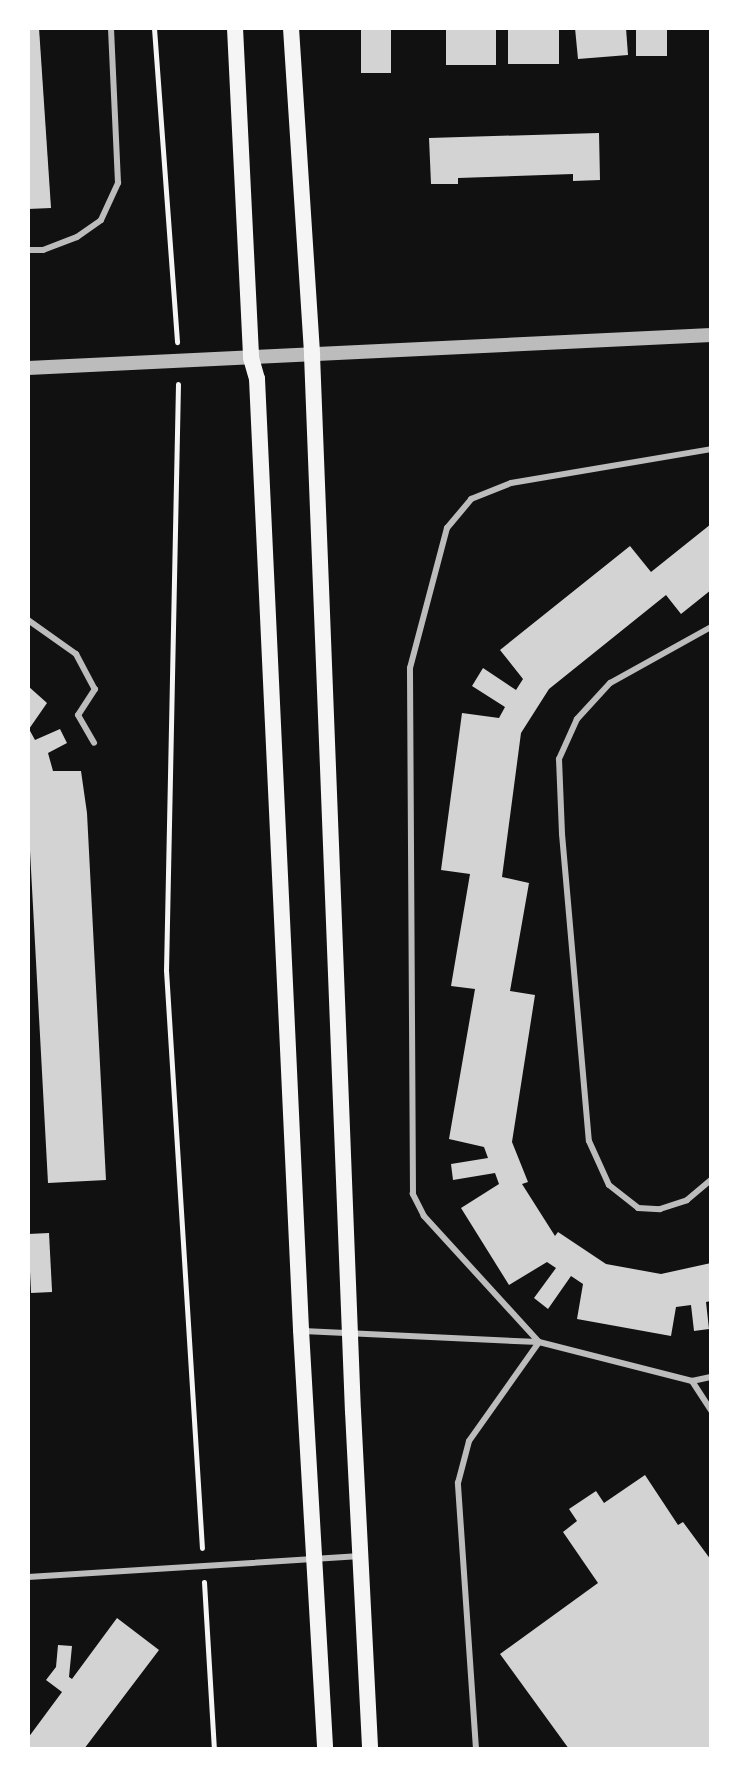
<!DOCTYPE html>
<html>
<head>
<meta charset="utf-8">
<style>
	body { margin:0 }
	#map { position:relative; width:739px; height:1777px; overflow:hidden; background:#111; font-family:Roboto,sans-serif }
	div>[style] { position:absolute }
	.building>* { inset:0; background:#d3d3d3; transform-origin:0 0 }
	.path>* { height:5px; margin:-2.5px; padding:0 2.5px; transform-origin:2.5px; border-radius:2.5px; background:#f5f5f5 }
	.service>* { height:6px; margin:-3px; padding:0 3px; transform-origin:3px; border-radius:3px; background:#bcbcbc }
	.tertiary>* { height:14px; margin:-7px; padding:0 7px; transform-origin:7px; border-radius:7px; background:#bcbcbc }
	.secondary>* { height:16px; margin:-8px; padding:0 8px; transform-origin:8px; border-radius:8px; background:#f5f5f5 }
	span { translate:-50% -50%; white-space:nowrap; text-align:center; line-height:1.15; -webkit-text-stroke:8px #fff; paint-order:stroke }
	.frame { position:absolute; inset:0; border:30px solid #fff; pointer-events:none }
</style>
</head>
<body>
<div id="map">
	<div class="building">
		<i style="clip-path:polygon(28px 28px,39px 28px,51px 208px,28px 209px)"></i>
		<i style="left:361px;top:28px;width:30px;height:45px"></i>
		<i style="left:446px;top:28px;width:50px;height:37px"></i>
		<i style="left:508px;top:28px;width:51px;height:36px"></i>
		<i style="clip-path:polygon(575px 28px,626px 28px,628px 55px,578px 59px)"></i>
		<i style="left:636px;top:28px;width:31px;height:28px"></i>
		<i style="clip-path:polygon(599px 133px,600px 180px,573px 181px,573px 174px,458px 178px,458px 184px,431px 184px,429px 138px)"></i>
		<i style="clip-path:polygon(711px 524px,711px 590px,681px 614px,666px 595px,549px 689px,521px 733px,502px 877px,529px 883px,510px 991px,535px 995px,512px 1142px,528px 1182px,522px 1184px,555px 1236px,558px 1232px,606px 1264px,661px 1274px,711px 1263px,711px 1301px,706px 1302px,709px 1329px,694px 1331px,691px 1305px,676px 1307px,671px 1336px,577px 1319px,583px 1284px,571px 1276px,548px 1309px,534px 1298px,556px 1268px,547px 1262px,509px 1285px,461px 1208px,499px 1184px,495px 1173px,453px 1180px,451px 1164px,488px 1158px,484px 1147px,449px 1139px,475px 989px,451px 986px,470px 874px,441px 870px,462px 713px,499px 718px,505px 707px,472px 686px,483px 668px,516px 690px,523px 679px,500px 650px,630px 546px,651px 572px)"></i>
		<i style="clip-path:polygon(28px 686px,47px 703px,29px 729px,35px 740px,60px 729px,67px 743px,48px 753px,53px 771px,81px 771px,87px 813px,106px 1180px,48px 1183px,28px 814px)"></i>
		<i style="left:49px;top:1233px;width:59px;height:21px;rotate:87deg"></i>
		<i style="clip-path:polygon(645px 1475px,678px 1525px,683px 1522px,711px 1560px,711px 1749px,569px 1749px,500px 1654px,598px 1583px,563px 1532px,577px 1521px,569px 1509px,596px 1491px,604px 1503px)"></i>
		<i style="clip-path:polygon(117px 1618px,159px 1650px,84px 1749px,28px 1749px,28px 1738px,62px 1692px,46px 1680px,56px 1667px,58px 1645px,72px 1646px,69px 1677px,72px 1679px)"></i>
	</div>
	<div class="path">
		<i style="left:154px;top:28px;width:315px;rotate:85.8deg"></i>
		<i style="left:178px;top:384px;width:586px;rotate:91.17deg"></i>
		<i style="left:166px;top:970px;width:579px;rotate:86.44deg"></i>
		<i style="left:204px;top:1582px;width:167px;rotate:86.6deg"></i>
	</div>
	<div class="service">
		<i style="left:28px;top:250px;width:15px"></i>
		<i style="left:43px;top:250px;width:36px;rotate:-21deg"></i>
		<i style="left:77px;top:237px;width:29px;rotate:-35deg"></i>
		<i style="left:101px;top:220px;width:41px;rotate:-65.3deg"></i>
		<i style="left:118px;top:183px;width:155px;rotate:-92.6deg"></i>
		<i style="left:28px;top:620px;width:59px;rotate:35.3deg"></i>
		<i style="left:76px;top:654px;width:40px;rotate:62deg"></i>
		<i style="left:95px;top:689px;width:31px;rotate:123deg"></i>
		<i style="left:78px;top:715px;width:32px;rotate:60deg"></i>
		<i style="left:711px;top:627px;width:115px;rotate:151deg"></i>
		<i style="left:610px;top:683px;width:49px;rotate:132.5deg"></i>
		<i style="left:577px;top:719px;width:44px;rotate:114.2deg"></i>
		<i style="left:559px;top:759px;width:75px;rotate:87.7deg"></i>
		<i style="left:562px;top:834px;width:308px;rotate:85deg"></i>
		<i style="left:589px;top:1141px;width:48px;rotate:65.6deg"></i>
		<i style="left:609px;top:1185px;width:37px;rotate:38deg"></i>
		<i style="left:638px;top:1208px;width:22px;rotate:3deg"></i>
		<i style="left:660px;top:1209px;width:28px;rotate:-18deg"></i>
		<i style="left:687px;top:1200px;width:31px;rotate:-40deg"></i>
		<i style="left:303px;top:1331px;width:236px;rotate:2.7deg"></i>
		<i style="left:539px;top:1342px;width:158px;rotate:14.3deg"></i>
		<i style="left:692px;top:1381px;width:35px;rotate:57deg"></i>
		<i style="left:539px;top:1342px;width:171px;rotate:-132.4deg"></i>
		<i style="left:424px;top:1216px;width:25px;rotate:-117deg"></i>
		<i style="left:413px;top:1194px;width:526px;rotate:-90.33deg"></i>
		<i style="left:410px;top:668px;width:145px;rotate:-75.2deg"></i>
		<i style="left:447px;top:528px;width:38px;rotate:-50deg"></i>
		<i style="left:471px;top:499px;width:43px;rotate:-21.8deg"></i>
		<i style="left:511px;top:483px;width:203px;rotate:-9.6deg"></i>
		<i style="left:692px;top:1381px;width:19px;rotate:-12deg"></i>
		<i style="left:28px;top:1577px;width:333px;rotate:-3.6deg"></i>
		<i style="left:476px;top:1749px;width:267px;rotate:-93.9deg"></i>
		<i style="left:458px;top:1483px;width:43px;rotate:-75.3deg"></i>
		<i style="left:469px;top:1441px;width:121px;rotate:-54.7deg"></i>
	</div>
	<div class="tertiary">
		<i style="left:28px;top:368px;width:684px;rotate:-2.77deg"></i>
	</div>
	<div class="secondary">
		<i style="left:235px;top:28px;width:330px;rotate:87.2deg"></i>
		<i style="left:251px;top:358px;width:22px;rotate:74deg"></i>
		<i style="left:257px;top:379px;width:952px;rotate:87.35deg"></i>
		<i style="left:301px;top:1330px;width:420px;rotate:86.7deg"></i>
		<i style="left:291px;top:28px;width:328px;rotate:86.3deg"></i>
		<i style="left:312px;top:355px;width:1057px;rotate:87.78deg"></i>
		<i style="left:353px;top:1411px;width:338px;rotate:87.1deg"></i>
	</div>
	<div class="frame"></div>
</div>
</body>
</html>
